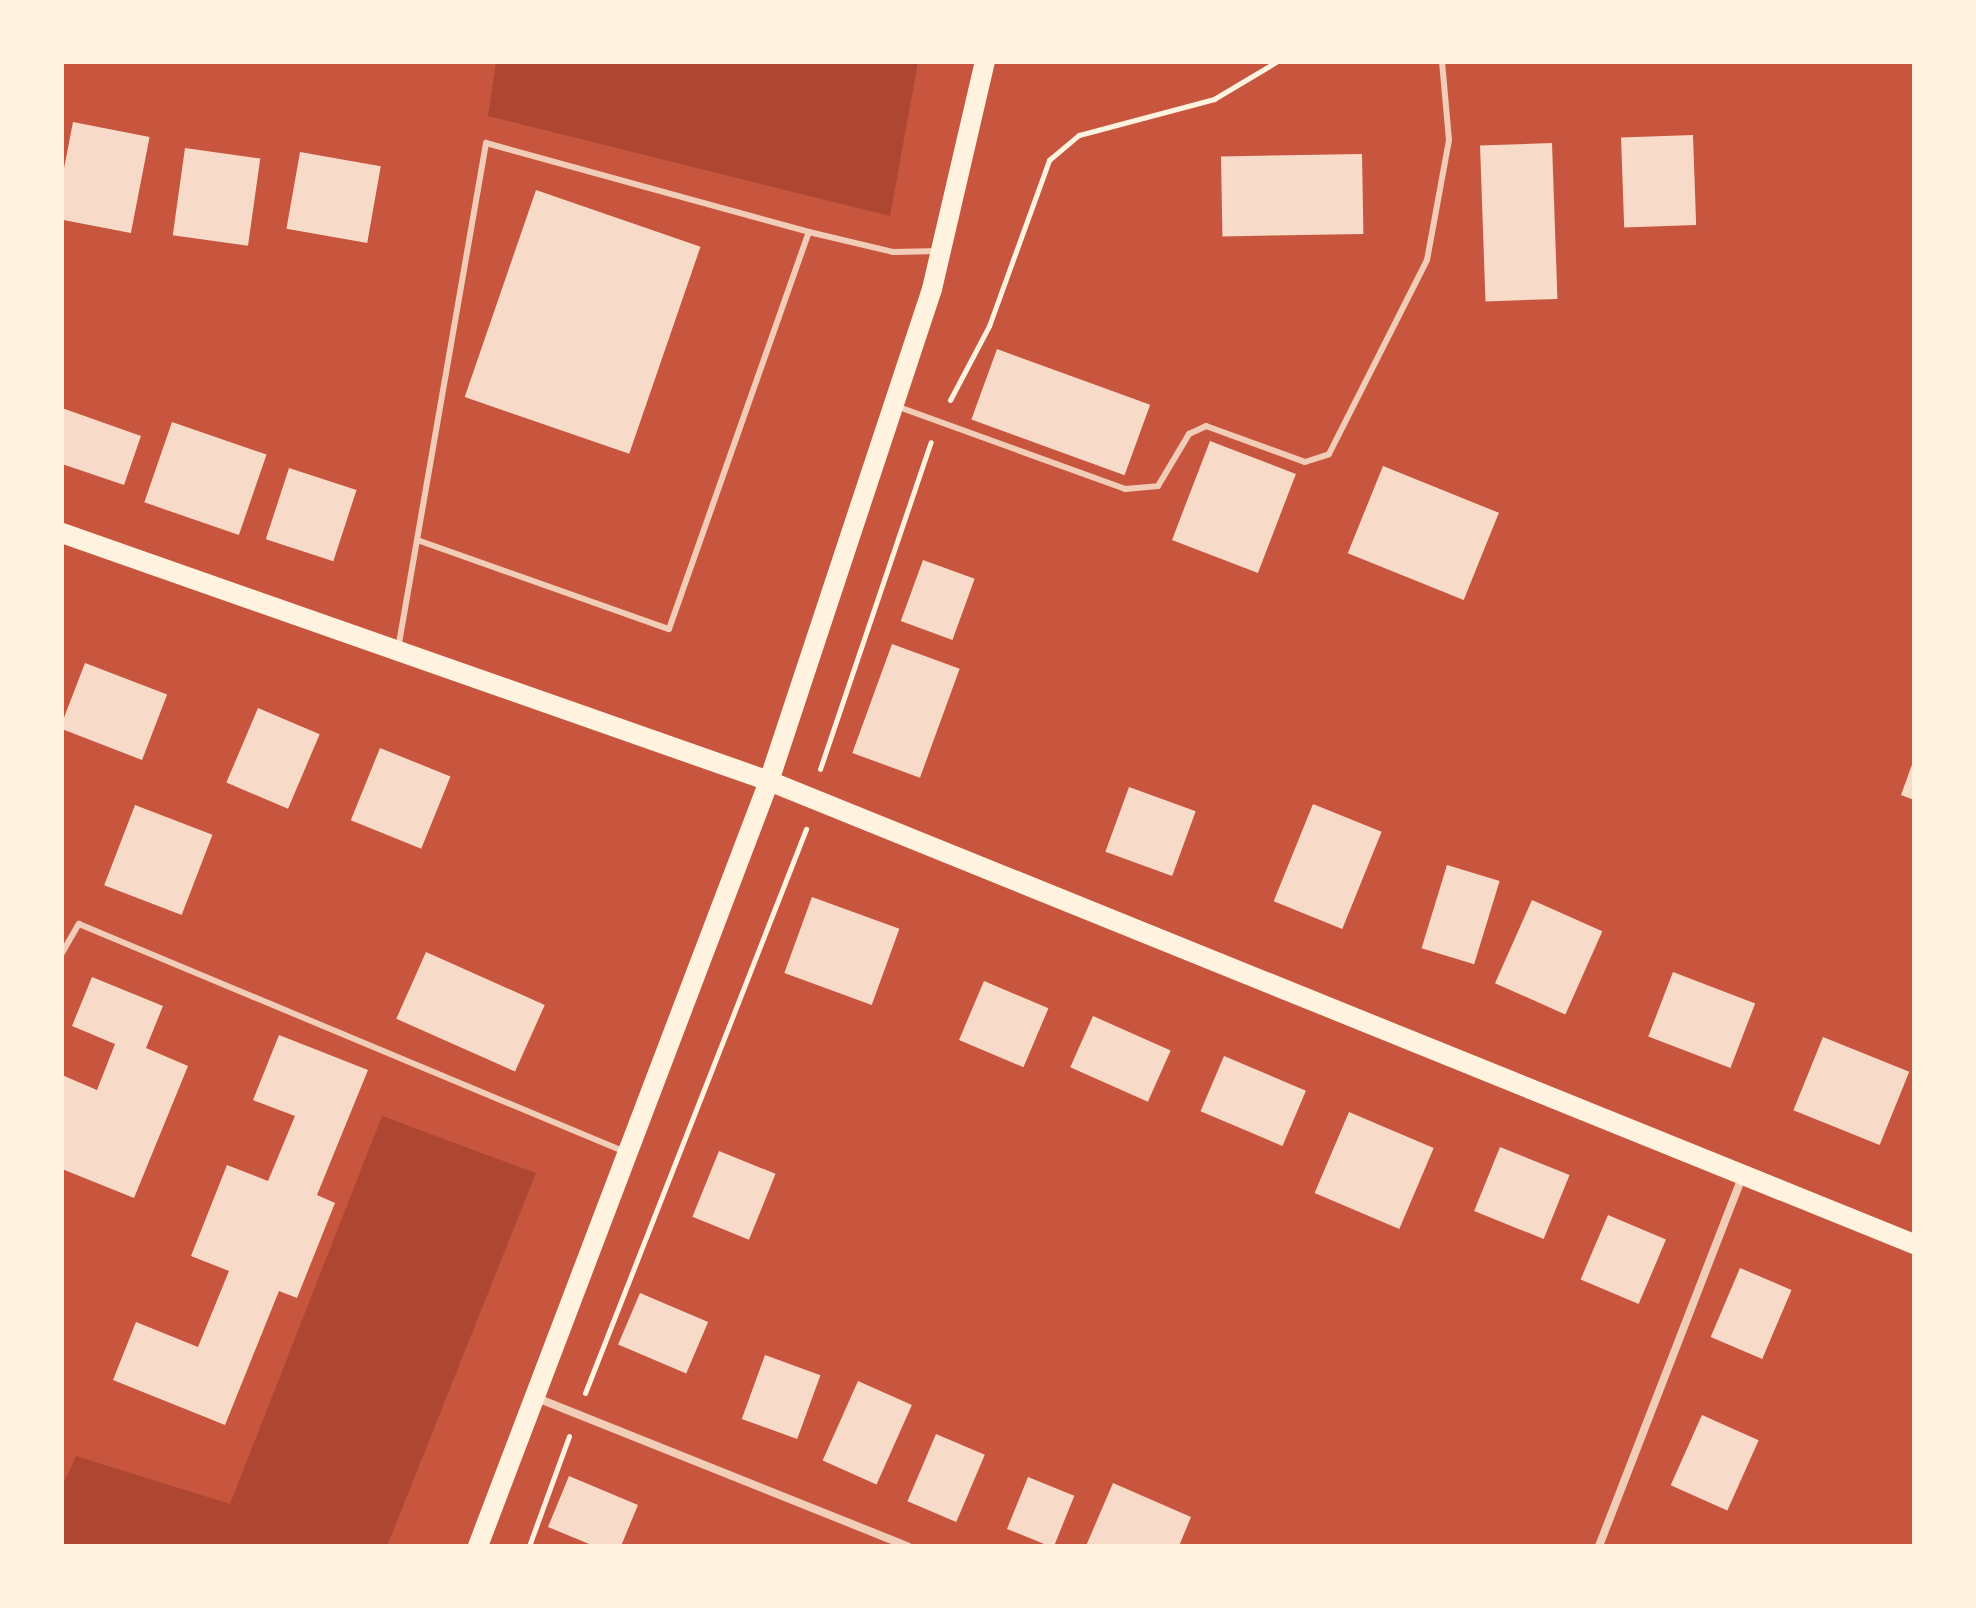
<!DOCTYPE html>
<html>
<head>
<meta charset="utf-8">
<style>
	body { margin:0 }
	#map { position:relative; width:1976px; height:1608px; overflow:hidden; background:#c8553d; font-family:Inter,sans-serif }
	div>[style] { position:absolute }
	.green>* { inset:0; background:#ae4732 }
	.building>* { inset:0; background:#f7dbc8; transform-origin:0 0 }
	.path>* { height:5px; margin:-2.5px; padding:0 2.5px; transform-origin:2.5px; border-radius:2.5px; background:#fff3e0 }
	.service>* { height:6px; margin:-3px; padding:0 3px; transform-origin:3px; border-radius:3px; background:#f1ccb7 }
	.minor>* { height:8px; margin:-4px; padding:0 4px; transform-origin:4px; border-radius:4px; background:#f1ccb7 }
	.primary>* { height:20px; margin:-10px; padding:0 10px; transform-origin:10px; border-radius:10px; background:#fff3e0 }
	span { translate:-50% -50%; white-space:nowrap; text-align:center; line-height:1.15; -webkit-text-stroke:8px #fff3e0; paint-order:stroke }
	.frame { position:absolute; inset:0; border:64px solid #fff3e0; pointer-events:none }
</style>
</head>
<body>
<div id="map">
	<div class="green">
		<i style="clip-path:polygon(496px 62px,918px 62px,890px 216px,488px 116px)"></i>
		<i style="clip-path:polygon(382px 1116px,536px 1173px,387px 1546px,62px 1546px,62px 1487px,76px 1456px,230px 1504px)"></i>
	</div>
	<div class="building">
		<i style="left:73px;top:122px;width:78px;height:98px;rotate:11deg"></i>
		<i style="left:1693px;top:135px;width:90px;height:72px;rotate:88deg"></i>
		<i style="left:1552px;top:143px;width:156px;height:72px;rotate:88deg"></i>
		<i style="left:185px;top:148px;width:76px;height:88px;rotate:8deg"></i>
		<i style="left:300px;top:152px;width:82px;height:78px;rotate:10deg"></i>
		<i style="left:1362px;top:154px;width:80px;height:141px;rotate:89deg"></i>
		<i style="left:536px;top:190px;width:174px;height:219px;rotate:19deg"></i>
		<i style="left:997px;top:349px;width:163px;height:75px;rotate:20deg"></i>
		<i style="clip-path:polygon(62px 408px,141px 436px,124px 485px,62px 464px)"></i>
		<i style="left:172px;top:422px;width:100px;height:85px;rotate:19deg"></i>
		<i style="left:1210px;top:441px;width:92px;height:106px;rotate:21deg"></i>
		<i style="left:1383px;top:466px;width:125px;height:94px;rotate:22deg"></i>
		<i style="left:289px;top:468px;width:71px;height:75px;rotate:18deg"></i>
		<i style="left:923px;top:560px;width:55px;height:65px;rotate:20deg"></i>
		<i style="left:892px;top:644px;width:72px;height:116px;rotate:20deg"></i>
		<i style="left:85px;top:663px;width:88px;height:70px;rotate:21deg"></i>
		<i style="left:258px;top:708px;width:67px;height:81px;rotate:23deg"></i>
		<i style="left:380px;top:748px;width:76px;height:78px;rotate:22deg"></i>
		<i style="clip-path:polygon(1914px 759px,1914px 800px,1901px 795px)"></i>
		<i style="left:1129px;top:787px;width:71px;height:69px;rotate:20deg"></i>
		<i style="left:1313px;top:804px;width:74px;height:105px;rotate:22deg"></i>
		<i style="left:135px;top:805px;width:83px;height:86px;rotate:21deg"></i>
		<i style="left:1447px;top:865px;width:55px;height:87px;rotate:17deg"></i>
		<i style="left:812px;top:897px;width:93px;height:81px;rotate:20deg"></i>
		<i style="left:1532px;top:900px;width:77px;height:91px;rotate:24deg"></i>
		<i style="left:426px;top:952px;width:130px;height:73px;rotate:24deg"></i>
		<i style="left:1673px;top:972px;width:88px;height:69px;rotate:21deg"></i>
		<i style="clip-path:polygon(92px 977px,163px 1006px,146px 1048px,188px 1066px,134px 1198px,62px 1169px,62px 1075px,97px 1090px,115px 1044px,72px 1026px)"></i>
		<i style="left:984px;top:981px;width:70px;height:64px;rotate:23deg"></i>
		<i style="left:1093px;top:1016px;width:85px;height:56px;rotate:24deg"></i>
		<i style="clip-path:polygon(279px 1035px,368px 1070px,317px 1195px,335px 1203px,297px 1298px,279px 1291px,225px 1425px,113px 1380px,136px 1322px,198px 1347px,229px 1271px,191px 1256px,227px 1165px,268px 1181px,295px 1116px,253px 1100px)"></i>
		<i style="left:1823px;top:1037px;width:93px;height:79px;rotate:22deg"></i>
		<i style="left:1224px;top:1056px;width:89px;height:60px;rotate:23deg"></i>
		<i style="left:1349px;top:1112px;width:92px;height:88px;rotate:23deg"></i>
		<i style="left:1500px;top:1147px;width:75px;height:69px;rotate:22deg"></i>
		<i style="left:719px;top:1151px;width:61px;height:71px;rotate:22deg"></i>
		<i style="left:1608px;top:1215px;width:63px;height:70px;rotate:23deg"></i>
		<i style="left:1740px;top:1268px;width:56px;height:75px;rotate:23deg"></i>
		<i style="left:640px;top:1293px;width:74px;height:56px;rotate:23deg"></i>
		<i style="left:765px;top:1355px;width:59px;height:68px;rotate:20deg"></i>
		<i style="left:858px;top:1381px;width:59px;height:87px;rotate:24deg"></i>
		<i style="left:1702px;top:1415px;width:62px;height:77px;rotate:24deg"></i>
		<i style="left:936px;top:1434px;width:53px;height:73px;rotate:23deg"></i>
		<i style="clip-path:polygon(569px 1476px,638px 1505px,621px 1546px,594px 1546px,548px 1527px)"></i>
		<i style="left:1028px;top:1477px;width:50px;height:56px;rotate:22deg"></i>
		<i style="clip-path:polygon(1113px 1483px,1191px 1517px,1179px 1546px,1086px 1546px)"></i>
	</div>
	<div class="path">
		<i style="left:950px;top:400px;width:84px;rotate:-62.2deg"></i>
		<i style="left:989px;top:326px;width:177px;rotate:-70.1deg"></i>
		<i style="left:1049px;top:160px;width:39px;rotate:-40deg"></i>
		<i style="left:1079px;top:135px;width:140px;rotate:-14.9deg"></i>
		<i style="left:1214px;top:99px;width:72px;rotate:-30.8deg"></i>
		<i style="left:820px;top:769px;width:345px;rotate:-71.3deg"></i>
		<i style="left:585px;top:1393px;width:606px;rotate:-68.6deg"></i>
		<i style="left:529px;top:1546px;width:117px;rotate:-70deg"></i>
	</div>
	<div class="service">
		<i style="left:896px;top:406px;width:244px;rotate:19.9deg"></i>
		<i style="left:1125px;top:489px;width:33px;rotate:-5deg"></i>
		<i style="left:1158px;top:486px;width:61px;rotate:-59.2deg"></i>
		<i style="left:1189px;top:434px;width:19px;rotate:-25deg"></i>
		<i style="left:1206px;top:426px;width:105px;rotate:20deg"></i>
		<i style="left:1305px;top:462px;width:25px;rotate:-18deg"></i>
		<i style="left:1329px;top:454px;width:217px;rotate:-63.2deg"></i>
		<i style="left:1427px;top:260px;width:122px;rotate:-79.6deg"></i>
		<i style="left:1449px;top:140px;width:78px;rotate:-95.1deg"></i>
		<i style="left:420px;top:541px;width:264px;rotate:19.5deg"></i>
		<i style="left:669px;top:629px;width:421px;rotate:-70.6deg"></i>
		<i style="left:398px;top:649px;width:514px;rotate:-80.13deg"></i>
		<i style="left:486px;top:143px;width:335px;rotate:15.4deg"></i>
		<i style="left:809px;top:232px;width:86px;rotate:13.4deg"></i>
		<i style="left:893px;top:252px;width:46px;rotate:-1.2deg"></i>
		<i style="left:62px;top:953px;width:34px;rotate:-60deg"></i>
		<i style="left:79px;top:924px;width:592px;rotate:22.66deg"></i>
	</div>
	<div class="minor">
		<i style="left:537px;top:1398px;width:399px;rotate:21.8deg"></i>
		<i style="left:1599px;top:1546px;width:399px;rotate:-68.8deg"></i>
	</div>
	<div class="primary">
		<i style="left:62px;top:533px;width:749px;rotate:19.33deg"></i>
		<i style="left:769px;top:781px;width:1235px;rotate:22.02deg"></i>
		<i style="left:478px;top:1546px;width:818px;rotate:-69.17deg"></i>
		<i style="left:769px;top:781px;width:518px;rotate:-71.67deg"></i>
		<i style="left:932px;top:289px;width:233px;rotate:-76.9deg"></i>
	</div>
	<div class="frame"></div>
</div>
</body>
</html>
